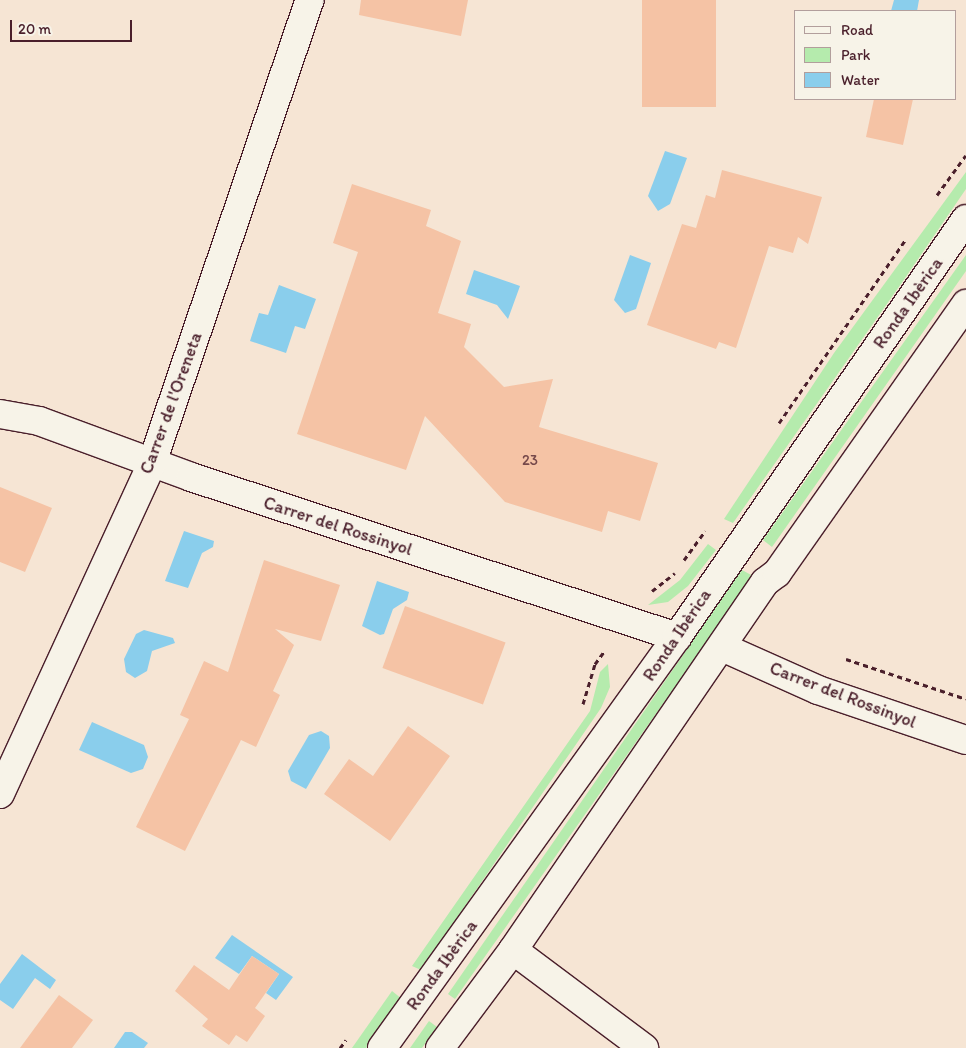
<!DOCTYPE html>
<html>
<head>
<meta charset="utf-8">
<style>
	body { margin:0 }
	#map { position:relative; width:966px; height:1048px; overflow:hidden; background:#f6e5d4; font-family:Itim,sans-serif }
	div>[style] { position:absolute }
	.green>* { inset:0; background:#b5ebad }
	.water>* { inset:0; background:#8aceec }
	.building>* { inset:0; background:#f5c3a5; transform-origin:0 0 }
	.path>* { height:3px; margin-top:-1.5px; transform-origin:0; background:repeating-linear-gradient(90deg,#4a1f2b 0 5px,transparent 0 9px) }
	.roads { filter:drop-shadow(1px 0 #4a1f2b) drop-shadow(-1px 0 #4a1f2b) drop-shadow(0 1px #4a1f2b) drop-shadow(0 -1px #4a1f2b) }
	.minor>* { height:28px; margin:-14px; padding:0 14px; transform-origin:14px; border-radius:14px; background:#f7f3e8 }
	span { translate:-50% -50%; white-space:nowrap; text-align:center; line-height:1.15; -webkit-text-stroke:4px #f7f3e8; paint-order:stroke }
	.number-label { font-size:15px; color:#75484a }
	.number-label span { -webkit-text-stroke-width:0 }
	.street-label { font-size:18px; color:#4a1f2b }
	.legend { position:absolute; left:794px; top:10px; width:162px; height:90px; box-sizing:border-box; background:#f7f3e8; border:1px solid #b29e9c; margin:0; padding:6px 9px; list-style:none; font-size:15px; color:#4a1f2b }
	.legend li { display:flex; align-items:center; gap:10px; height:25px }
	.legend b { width:25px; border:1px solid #b29e9c }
	.scale { position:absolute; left:10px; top:20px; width:122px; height:22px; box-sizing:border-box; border:2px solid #4a1f2b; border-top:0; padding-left:6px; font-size:15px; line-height:18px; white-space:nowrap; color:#4a1f2b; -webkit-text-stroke:4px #f7f3e8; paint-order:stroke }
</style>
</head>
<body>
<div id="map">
	<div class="green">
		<i style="clip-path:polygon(966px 172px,966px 189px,903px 281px,733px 523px,724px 519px,834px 353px)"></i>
		<i style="clip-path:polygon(966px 255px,966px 271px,772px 547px,763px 540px)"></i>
		<i style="clip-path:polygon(708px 544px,716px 550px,688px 586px,668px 602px,648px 605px,680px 580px)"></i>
		<i style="clip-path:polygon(742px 570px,753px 576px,455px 999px,448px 994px)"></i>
		<i style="clip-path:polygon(608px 664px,610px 687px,601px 708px,421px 970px,412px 966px,590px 711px,600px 672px)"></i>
		<i style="clip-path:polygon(392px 991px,402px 999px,366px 1048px,352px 1048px)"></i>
		<i style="clip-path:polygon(429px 1021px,437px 1027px,422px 1048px,410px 1048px)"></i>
	</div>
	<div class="water">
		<i style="clip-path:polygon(894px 0,919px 0,917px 11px,891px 11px)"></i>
		<i style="clip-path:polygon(665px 151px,687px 158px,670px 204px,658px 211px,648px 196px)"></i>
		<i style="clip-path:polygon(630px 255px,651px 263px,636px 309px,625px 313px,614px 300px)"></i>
		<i style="clip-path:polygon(474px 270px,520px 286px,508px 319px,497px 305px,466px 294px)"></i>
		<i style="clip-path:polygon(279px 285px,316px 299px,305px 329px,295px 326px,286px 353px,250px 341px,259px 313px,268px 315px)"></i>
		<i style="clip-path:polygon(184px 531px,214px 541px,213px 547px,202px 553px,188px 588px,165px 581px)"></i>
		<i style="clip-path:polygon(377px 581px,409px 592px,407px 600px,393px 609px,384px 634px,380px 635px,362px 626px)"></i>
		<i style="clip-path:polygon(144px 630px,173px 638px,175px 643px,152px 651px,147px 671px,135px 678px,126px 672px,124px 659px,136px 634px)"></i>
		<i style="clip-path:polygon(92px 722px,144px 745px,148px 757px,143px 769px,131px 773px,79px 750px)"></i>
		<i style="clip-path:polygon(321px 731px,329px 736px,330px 748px,306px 789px,291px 781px,288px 771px,309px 735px)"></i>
		<i style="clip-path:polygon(232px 935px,293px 977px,276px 1000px,266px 993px,279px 974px,252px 956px,239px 974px,215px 958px)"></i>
		<i style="clip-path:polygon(22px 954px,56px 980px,50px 989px,35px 978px,13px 1009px,0 1000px,0 984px)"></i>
		<i style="clip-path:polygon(125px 1032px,132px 1032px,148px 1043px,144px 1048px,114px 1048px)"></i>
	</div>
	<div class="building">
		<i style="clip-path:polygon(361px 0,468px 0,461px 36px,359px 15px)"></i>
		<i style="left:642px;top:0;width:74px;height:107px"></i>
		<i style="clip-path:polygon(874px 99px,913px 99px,903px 145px,866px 137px)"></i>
		<i style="clip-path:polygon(722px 170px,822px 197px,808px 244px,798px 237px,793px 253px,769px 246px,736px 348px,719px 342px,716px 349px,647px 325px,682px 224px,696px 228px,706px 195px,715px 198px)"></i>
		<i style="clip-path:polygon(352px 184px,431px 210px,426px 226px,461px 241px,438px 313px,471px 324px,464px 347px,504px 387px,553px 379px,539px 427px,658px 463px,640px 521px,608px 511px,602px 532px,505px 502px,425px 416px,406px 470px,297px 434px,358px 252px,333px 243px)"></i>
		<i style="clip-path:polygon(0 487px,52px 508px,25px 572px,0 562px)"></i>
		<i style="clip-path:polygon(264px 560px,340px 585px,321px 641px,275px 629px,294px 645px,273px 691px,280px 695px,256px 747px,241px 740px,185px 851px,136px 827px,189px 719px,180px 715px,204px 661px,228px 672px)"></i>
		<i style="left:405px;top:606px;width:107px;height:66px;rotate:20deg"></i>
		<i style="clip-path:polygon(408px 726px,450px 756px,390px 841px,324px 794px,349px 759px,373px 776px)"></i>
		<i style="clip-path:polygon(252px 956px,279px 974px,255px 1008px,265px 1016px,247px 1042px,236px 1035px,229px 1045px,202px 1026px,208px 1019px,175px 991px,194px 965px,229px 990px)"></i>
		<i style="clip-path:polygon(59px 995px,93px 1020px,72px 1048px,20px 1048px)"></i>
	</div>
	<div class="path">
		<i style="left:937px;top:195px;width:49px;rotate:-54.1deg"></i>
		<i style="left:779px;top:423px;width:224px;rotate:-55.4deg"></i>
		<i style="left:684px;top:560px;width:36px;rotate:-54deg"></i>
		<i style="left:652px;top:591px;width:29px;rotate:-38deg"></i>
		<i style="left:846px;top:659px;width:126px;rotate:18.4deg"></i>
		<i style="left:583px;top:704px;width:42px;rotate:-73.3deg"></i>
		<i style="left:595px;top:664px;width:17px;rotate:-54deg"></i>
		<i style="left:340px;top:1048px;width:10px;rotate:-53deg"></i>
	</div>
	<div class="roads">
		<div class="minor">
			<i style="left:0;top:414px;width:40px;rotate:10deg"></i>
			<i style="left:39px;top:421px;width:162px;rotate:20.2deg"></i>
			<i style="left:191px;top:477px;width:512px;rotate:18.22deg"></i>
			<i style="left:722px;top:647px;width:105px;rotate:24.1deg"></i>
			<i style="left:818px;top:690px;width:156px;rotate:18.7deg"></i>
			<i style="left:0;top:794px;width:364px;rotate:-65.3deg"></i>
			<i style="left:152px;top:463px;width:489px;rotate:-71.2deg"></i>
			<i style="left:513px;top:950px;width:164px;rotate:36.8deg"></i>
			<i style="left:382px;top:1048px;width:506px;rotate:-54.33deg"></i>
			<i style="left:677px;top:637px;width:508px;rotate:-55.34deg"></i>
			<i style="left:440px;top:1048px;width:122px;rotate:-53.3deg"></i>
			<i style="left:513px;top:950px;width:446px;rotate:-55.6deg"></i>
			<i style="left:765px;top:582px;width:15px;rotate:-37deg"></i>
			<i style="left:777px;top:573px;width:329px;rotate:-54.9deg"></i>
		</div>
	</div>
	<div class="number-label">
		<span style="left:530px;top:461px">23</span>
	</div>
	<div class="street-label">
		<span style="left:908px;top:303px;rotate:-55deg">Ronda Ibèrica</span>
		<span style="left:171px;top:403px;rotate:-70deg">Carrer de l'Oreneta</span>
		<span style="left:338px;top:526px;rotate:18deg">Carrer del Rossinyol</span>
		<span style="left:677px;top:635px;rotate:-56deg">Ronda Ibèrica</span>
		<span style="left:843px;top:695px;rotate:21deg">Carrer del Rossinyol</span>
		<span style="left:442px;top:965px;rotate:-54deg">Ronda Ibèrica</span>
	</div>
	<ul class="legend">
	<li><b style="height:6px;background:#f7f3e8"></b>Road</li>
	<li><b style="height:14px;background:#b5ebad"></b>Park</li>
	<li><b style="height:14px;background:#8aceec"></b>Water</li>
	</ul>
	<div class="scale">20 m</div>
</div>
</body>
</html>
